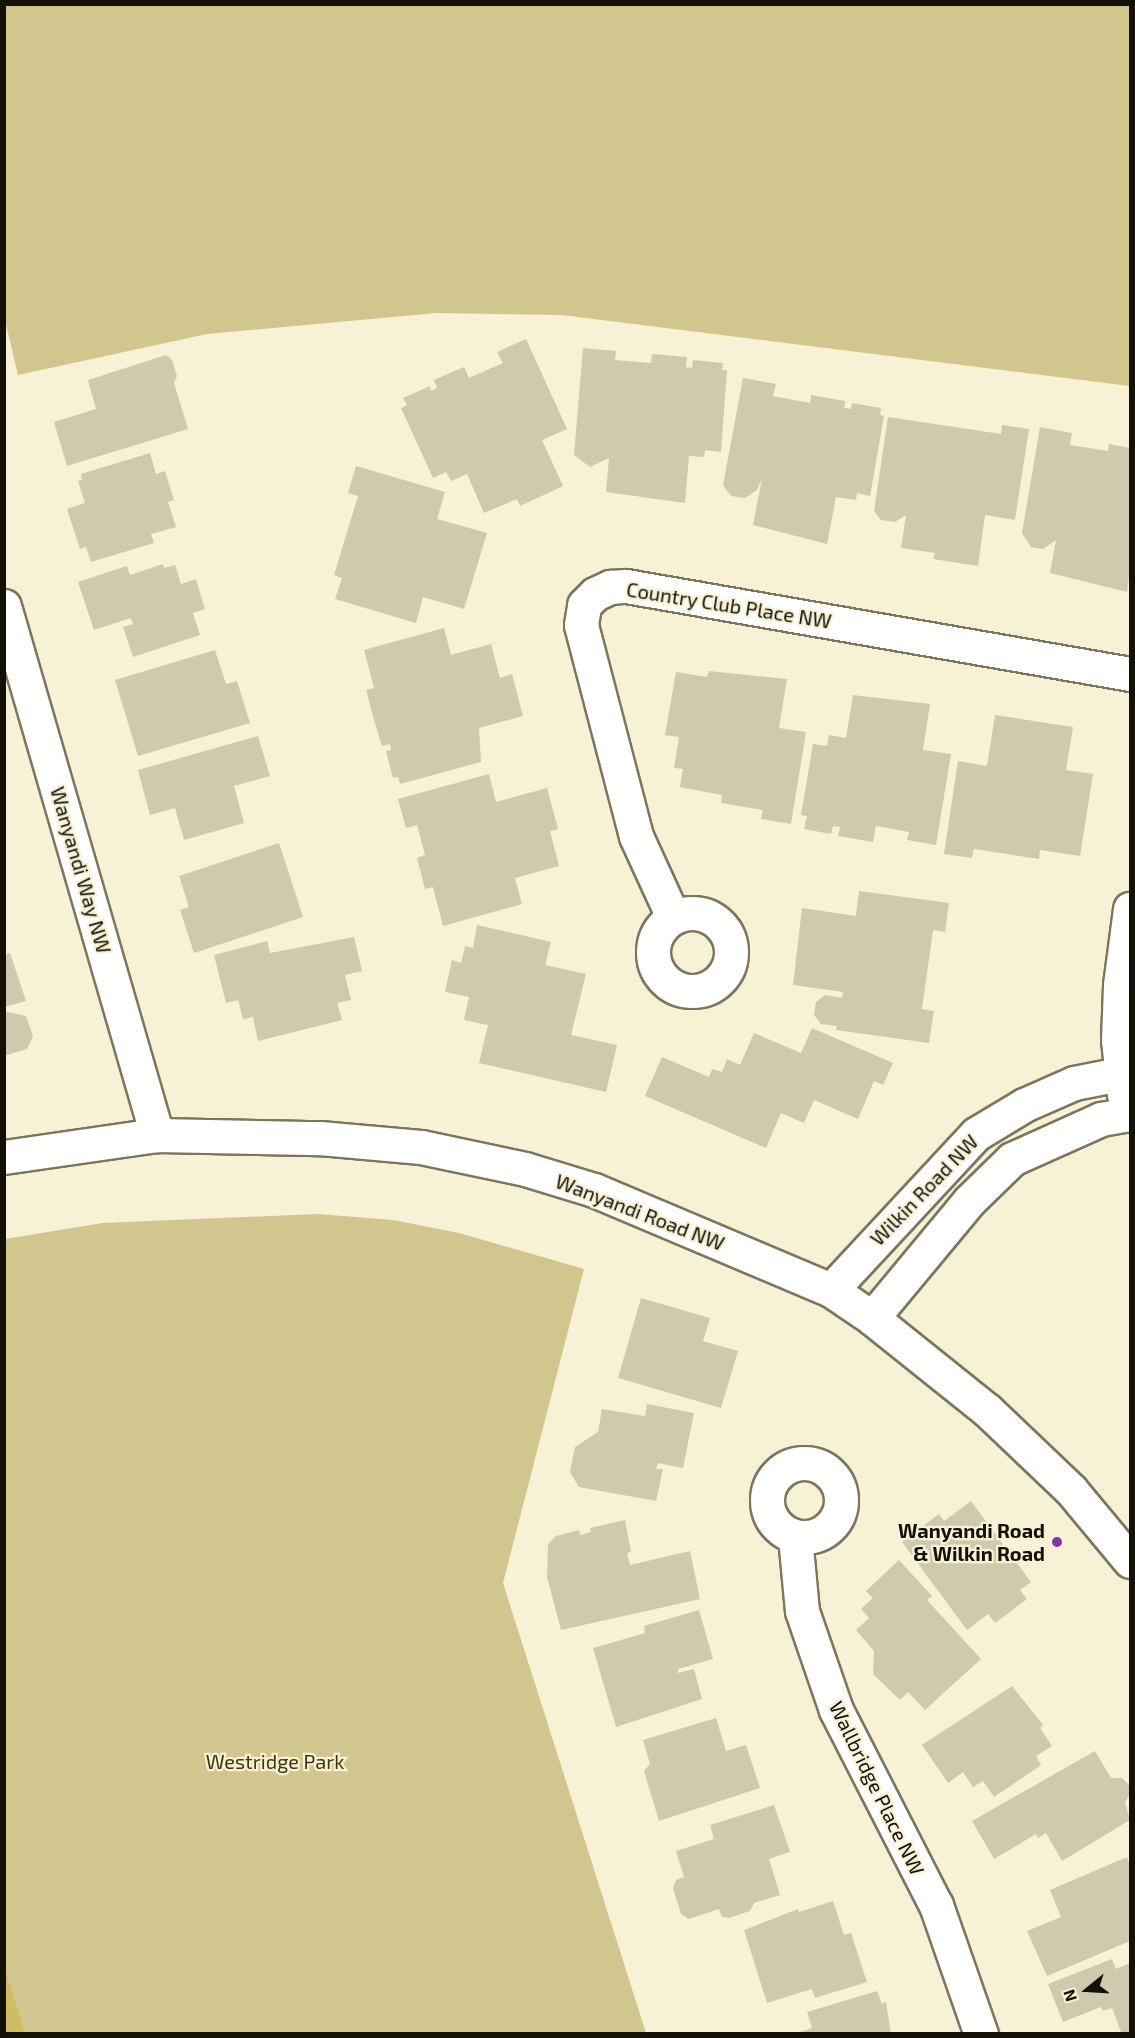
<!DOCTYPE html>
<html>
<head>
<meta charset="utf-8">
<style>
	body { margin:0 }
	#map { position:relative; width:1135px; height:2038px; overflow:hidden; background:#f7f1d6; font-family:"Exo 2",sans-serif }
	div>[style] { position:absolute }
	.green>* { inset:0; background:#d1c68e }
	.forest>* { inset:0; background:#cfbc62 }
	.building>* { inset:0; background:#cfc9ae }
	.roads { filter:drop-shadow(2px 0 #7b765d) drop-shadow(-2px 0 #7b765d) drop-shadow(0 2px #7b765d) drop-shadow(0 -2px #7b765d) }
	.minor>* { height:33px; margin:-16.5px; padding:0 16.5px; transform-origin:16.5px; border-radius:16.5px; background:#fff }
	.minor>.ring { margin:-16.5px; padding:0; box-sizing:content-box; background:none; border:33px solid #fff; border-radius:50% }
	.dots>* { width:16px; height:16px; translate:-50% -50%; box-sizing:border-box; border:3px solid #f7f1d6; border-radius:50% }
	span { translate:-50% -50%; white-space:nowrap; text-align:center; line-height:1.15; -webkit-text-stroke:4.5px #f7f1d6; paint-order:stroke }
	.street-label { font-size:20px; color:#121007 }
	.poi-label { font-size:20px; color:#121007; font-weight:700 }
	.right { translate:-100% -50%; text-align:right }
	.park-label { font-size:20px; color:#3e360e }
	.frame { position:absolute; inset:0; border:6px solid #121007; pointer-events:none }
	.north { position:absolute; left:1057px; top:1960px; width:60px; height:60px; -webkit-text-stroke:4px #f7f1d6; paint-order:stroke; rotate:252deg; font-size:16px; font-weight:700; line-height:24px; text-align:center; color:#121007 }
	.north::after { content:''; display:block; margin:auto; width:21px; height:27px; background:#121007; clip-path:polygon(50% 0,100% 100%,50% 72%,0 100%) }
</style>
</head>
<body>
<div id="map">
	<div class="green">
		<i style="clip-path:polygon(4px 5px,1130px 5px,1130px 386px,562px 315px,436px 313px,207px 334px,18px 375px,4px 316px)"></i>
		<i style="clip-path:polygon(317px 1214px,393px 1220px,459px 1233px,584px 1269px,503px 1583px,646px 2033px,5px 2034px,5px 1239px,103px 1223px)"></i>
	</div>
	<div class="forest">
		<i style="clip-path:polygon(5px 1970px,25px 2033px,5px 2033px)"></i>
	</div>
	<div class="building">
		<i style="clip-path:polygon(526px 339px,567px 429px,542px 440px,563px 486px,520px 506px,517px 499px,484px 513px,467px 474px,451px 481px,446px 472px,433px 478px,401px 408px,407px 405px,403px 398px,430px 386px,431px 391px,437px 388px,434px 380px,464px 367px,469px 378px,503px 363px,497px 352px)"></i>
		<i style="clip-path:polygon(583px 348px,616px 351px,615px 360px,651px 363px,652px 354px,687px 357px,686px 367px,692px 368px,693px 360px,723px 363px,722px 370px,727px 370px,721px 452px,705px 450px,704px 457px,689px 456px,685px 503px,606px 492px,609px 458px,590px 467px,574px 455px)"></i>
		<i style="clip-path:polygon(166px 355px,172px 360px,177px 376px,174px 383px,188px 429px,67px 466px,54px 422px,96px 409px,88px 380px)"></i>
		<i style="clip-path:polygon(743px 378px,776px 384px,773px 396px,810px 403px,811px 395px,845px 401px,844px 408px,851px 409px,852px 403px,881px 408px,880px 415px,884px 416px,870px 496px,857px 493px,856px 500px,836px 497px,827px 544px,753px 525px,762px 478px,757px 490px,745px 498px,731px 496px,723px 485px)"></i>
		<i style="clip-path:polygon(888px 417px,1001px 434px,1002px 425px,1029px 429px,1015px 520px,985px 515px,978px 566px,933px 559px,935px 553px,901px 548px,906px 515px,895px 522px,881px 520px,874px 511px)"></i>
		<i style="clip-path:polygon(1040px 427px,1072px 433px,1070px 445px,1108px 451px,1109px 444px,1130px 448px,1130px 568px,1127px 592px,1050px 573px,1056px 540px,1043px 549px,1031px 547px,1022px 533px)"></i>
		<i style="clip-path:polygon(150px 453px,156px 474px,165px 471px,174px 500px,168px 502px,176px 527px,151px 534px,154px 543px,91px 562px,86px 547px,80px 549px,67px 509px,85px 503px,78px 481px,82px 480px,81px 474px)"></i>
		<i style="clip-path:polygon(356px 466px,445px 492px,437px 519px,487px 533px,464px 609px,423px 597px,416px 623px,335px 599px,342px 578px,334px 575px,358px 496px,348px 493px)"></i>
		<i style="clip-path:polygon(163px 564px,164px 568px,175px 565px,181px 584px,196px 579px,205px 609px,193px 613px,200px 635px,133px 657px,123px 627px,133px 624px,131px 618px,94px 630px,78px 582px,127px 566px,130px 575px)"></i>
		<i style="clip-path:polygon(444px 628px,451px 655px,491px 644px,500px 678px,512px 674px,523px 716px,479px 728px,481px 762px,400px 784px,398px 777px,393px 778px,386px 751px,391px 750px,390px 744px,382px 746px,374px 720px,366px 690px,374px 688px,364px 650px)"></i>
		<i style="clip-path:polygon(215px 650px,226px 684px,237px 681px,250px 723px,138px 756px,115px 680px)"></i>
		<i style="clip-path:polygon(709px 671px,787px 679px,779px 728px,806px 732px,791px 824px,761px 819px,763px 810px,721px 803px,722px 795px,680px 787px,683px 769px,674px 768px,679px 737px,665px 735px,676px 672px,707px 677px)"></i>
		<i style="clip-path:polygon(853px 695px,930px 704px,923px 750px,951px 754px,936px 845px,907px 840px,909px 832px,876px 826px,873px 842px,838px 836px,840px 827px,833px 826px,831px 834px,804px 829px,807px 816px,801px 815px,813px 744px,827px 746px,829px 735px,846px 738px)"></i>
		<i style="clip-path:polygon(995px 715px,1073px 727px,1066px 770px,1093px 774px,1080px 856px,1040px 850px,1039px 859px,974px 849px,972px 858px,944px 854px,958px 761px,987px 766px)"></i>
		<i style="clip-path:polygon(258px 736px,270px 776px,234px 786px,244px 823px,184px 840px,175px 808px,150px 815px,138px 770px)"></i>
		<i style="clip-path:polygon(489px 774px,496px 802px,547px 788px,558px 829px,550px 831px,559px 866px,515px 878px,522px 904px,443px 926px,433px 887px,425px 889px,417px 858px,425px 855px,417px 825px,406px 828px,398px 799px)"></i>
		<i style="clip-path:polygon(279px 843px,303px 917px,194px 953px,180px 910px,189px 907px,179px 876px)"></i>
		<i style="clip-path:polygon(859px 891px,949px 903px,945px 932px,933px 930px,922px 1009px,934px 1011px,929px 1043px,836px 1030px,837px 1026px,821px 1024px,814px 1015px,816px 1002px,825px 995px,842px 998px,843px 992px,793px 985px,802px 908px,856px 916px)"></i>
		<i style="clip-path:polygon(477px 925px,551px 942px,545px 965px,586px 974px,571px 1035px,617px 1045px,606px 1092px,479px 1063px,488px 1025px,464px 1020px,469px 997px,445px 992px,452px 960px,461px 963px,465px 946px,473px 948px)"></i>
		<i style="clip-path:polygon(354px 937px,362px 971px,345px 975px,351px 1000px,337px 1003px,342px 1020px,258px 1041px,253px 1017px,243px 1019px,238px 1000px,226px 1003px,214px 955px,267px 941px,270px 953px)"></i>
		<i style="clip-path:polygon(10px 953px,26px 1001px,4px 1007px,4px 955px)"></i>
		<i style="clip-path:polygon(4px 1011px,26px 1016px,33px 1036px,27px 1049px,4px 1056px)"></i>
		<i style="clip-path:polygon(812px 1028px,893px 1063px,883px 1085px,874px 1081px,858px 1119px,814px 1100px,804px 1123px,781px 1113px,766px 1148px,645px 1096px,662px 1057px,709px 1077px,712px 1069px,722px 1072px,727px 1059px,740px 1065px,754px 1033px,801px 1053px)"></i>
		<i style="clip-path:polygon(641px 1298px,710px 1318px,703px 1341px,738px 1351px,721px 1408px,618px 1378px)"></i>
		<i style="clip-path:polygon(647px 1404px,694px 1413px,683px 1468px,658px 1463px,656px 1469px,663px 1469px,656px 1501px,579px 1487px,570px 1472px,575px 1447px,598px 1432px,602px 1409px,645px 1416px)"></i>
		<i style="clip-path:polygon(971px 1501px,1031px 1582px,1020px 1590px,1027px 1599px,995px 1623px,988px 1614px,967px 1630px,902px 1542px,939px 1514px,944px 1521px)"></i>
		<i style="clip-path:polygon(625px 1520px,631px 1552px,627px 1553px,630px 1565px,690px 1551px,700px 1599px,561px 1630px,547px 1577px,548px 1544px,556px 1536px,579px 1530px,580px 1535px,591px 1532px,590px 1528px)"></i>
		<i style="clip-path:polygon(899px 1560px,932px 1596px,927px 1600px,981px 1659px,925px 1710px,908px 1692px,900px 1700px,873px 1674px,874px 1651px,856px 1630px,869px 1618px,861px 1609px,873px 1598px,866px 1591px)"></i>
		<i style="clip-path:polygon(699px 1610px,713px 1659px,678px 1669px,678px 1673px,694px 1669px,702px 1699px,616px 1727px,593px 1648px,645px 1633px,644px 1626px)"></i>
		<i style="clip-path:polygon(1012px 1686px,1043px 1725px,1040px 1728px,1052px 1746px,1036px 1756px,1041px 1765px,994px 1797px,983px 1781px,973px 1787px,963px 1772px,948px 1783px,922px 1745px)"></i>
		<i style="clip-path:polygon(716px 1718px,726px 1751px,746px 1745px,760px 1788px,659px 1821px,644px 1771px,650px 1764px,643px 1740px)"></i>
		<i style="clip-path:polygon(1095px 1751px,1111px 1778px,1122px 1778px,1129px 1785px,1130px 1794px,1125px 1802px,1130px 1820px,1062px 1861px,1046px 1833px,1038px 1838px,1036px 1834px,994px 1859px,972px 1821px)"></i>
		<i style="clip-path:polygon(774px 1805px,790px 1852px,769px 1859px,780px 1895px,754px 1903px,750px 1911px,729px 1918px,722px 1917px,719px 1909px,689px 1919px,681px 1914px,673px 1888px,676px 1880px,684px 1877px,676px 1851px,714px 1839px,710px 1825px)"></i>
		<i style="clip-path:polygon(1127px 1857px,1130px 1866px,1130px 1941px,1047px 1976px,1027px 1931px,1061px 1917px,1050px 1890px)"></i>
		<i style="clip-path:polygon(833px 1901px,844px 1935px,851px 1933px,867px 1982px,815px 1998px,812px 1989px,767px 2003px,744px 1930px,798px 1909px,799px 1912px)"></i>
		<i style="clip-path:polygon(1112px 1959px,1116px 1969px,1130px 1963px,1130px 2034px,1121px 2032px,1112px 2008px,1103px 2011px,1101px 2007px,1063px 2022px,1048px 1984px)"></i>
		<i style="clip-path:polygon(877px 1991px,882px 2004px,886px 2002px,891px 2034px,795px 2034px,812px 2028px,807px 2012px)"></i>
	</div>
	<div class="roads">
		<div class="minor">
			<i style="left:4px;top:606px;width:551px;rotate:73.87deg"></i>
			<i class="ring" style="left:653px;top:913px;width:45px;height:45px"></i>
			<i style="left:673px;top:917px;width:89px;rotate:-114.6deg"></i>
			<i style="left:636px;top:836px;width:218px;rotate:-104.6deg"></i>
			<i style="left:581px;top:625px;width:20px;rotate:-81deg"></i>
			<i style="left:584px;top:605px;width:16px;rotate:-45deg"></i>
			<i style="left:595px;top:594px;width:17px;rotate:-25deg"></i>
			<i style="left:610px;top:587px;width:16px;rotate:-4deg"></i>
			<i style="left:626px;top:586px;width:512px;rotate:9.9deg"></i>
			<i style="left:1124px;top:1095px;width:55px;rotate:-96.2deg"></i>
			<i style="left:1118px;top:1040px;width:55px;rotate:-87.9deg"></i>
			<i style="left:1120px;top:985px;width:77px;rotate:-82.5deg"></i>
			<i style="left:4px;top:1157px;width:155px;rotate:-8.2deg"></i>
			<i style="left:157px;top:1135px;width:163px;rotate:1.1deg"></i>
			<i style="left:320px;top:1138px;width:101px;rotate:5.1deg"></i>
			<i style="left:421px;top:1147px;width:106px;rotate:11.9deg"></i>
			<i style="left:525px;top:1169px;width:72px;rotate:16.9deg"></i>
			<i style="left:594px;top:1190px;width:257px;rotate:22.9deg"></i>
			<i style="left:831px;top:1290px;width:50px;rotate:34.3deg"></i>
			<i style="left:872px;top:1318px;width:147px;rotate:38.7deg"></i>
			<i style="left:987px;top:1410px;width:116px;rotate:43.6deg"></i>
			<i style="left:1071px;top:1490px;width:92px;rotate:50.3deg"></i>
			<i style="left:831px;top:1290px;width:213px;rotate:-47.1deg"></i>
			<i style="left:976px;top:1134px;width:56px;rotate:-31.1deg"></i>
			<i style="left:1024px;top:1105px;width:55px;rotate:-23.7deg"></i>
			<i style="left:1074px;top:1083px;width:57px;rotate:-11.1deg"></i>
			<i style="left:872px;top:1318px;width:152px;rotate:-50.3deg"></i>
			<i style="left:969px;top:1201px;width:60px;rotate:-44.3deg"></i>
			<i style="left:1012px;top:1159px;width:98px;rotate:-24.2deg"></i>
			<i style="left:1101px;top:1119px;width:29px;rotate:-10deg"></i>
			<i class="ring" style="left:767px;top:1463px;width:41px;height:41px"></i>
			<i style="left:795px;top:1537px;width:74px;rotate:84.6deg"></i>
			<i style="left:802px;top:1611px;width:105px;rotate:71deg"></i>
			<i style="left:836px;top:1710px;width:219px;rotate:62.9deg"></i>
			<i style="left:936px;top:1905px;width:137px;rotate:70.8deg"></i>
		</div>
	</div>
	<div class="dots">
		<i style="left:1057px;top:1542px;background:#8334a4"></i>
	</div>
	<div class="street-label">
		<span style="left:729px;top:605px;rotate:9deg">Country Club Place NW</span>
		<span style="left:81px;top:870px;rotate:74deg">Wanyandi Way NW</span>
		<span style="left:924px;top:1190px;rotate:-46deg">Wilkin Road NW</span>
		<span style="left:640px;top:1212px;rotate:21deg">Wanyandi Road NW</span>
		<span style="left:877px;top:1788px;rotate:64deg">Wallbridge Place NW</span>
	</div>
	<div class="poi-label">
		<span class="right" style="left:1045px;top:1542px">Wanyandi Road<br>&amp; Wilkin Road</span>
	</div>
	<div class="park-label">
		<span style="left:275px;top:1761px">Westridge Park</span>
	</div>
	<div class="frame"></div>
	<div class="north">N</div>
</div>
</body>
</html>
